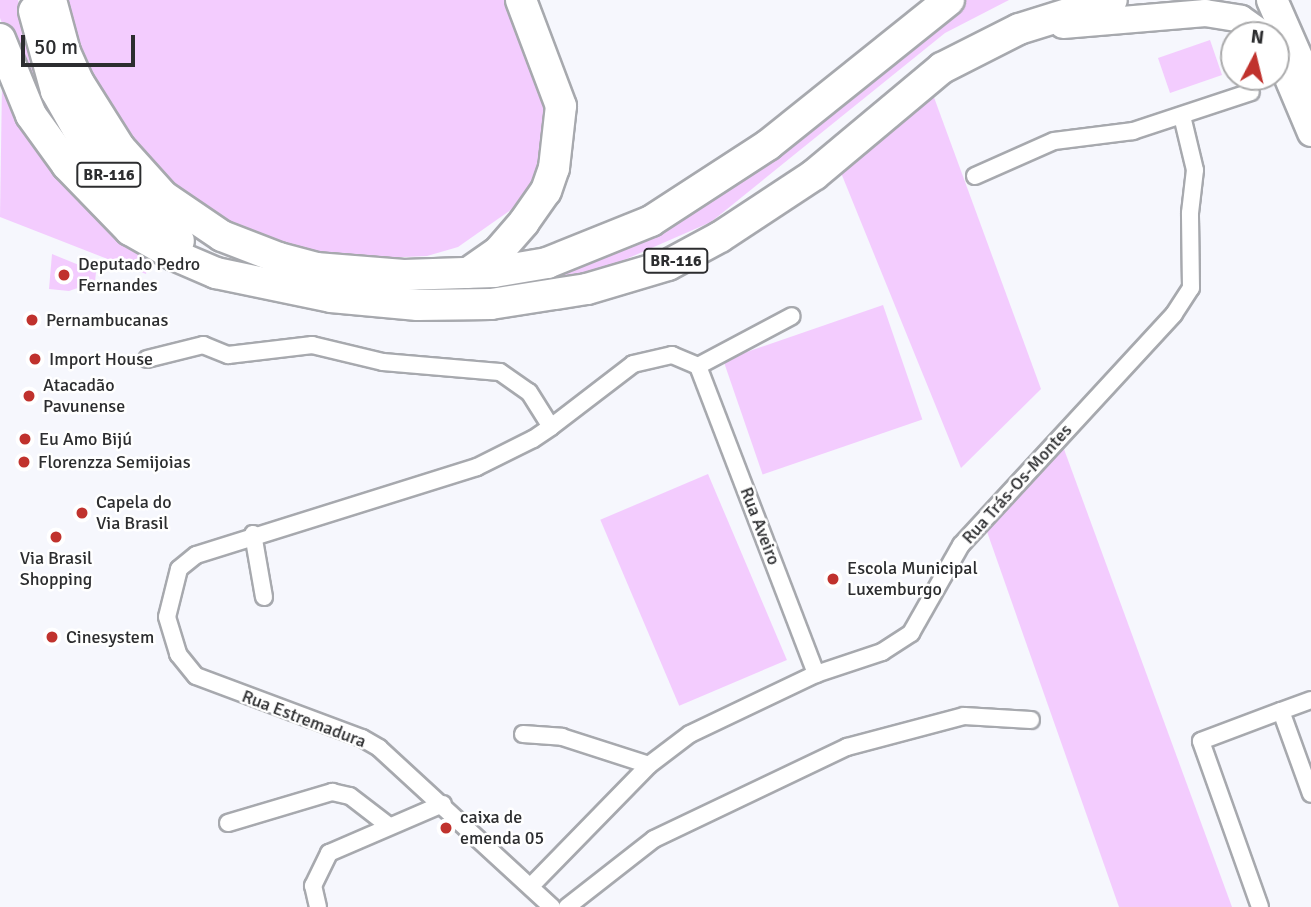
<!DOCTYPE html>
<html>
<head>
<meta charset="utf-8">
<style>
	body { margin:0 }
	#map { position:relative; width:1311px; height:907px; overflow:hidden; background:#f6f7fd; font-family:Signika,sans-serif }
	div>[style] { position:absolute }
	.green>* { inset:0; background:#f3ccfe; transform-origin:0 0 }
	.roads { filter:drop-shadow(2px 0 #a7a9ae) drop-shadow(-2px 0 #a7a9ae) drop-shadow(0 2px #a7a9ae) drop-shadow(0 -2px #a7a9ae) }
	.street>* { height:16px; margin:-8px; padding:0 8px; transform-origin:8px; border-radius:8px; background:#fff }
	.primary>* { height:26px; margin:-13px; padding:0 13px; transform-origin:13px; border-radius:13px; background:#fff }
	.highway>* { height:30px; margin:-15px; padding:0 15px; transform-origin:15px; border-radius:15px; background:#fff }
	.dots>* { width:19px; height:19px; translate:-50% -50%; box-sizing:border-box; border:4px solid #fff; border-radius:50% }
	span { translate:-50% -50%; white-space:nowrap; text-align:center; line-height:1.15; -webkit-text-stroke:5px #fff; paint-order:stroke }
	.shield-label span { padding:2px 5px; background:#fff; border:2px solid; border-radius:5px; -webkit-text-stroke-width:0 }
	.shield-label { font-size:16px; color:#2c2d2f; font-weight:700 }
	.poi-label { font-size:18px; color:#2c2d2f }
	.left { translate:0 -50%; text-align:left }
	.street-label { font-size:18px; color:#2c2d2f }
	.north { position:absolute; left:1220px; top:21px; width:70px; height:70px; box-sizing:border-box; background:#fff; border:2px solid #ababac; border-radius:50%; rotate:7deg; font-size:19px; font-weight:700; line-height:28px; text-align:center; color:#2c2d2f }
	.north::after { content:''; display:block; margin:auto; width:24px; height:32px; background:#c0322d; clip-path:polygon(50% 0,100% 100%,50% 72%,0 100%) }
	.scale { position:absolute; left:21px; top:35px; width:114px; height:32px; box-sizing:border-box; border:4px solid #2c2d2f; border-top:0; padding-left:9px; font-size:21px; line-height:24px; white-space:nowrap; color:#2c2d2f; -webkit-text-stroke:5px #fff; paint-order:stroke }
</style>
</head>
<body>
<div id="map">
	<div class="green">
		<i style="clip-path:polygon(0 0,18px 0,41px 84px,79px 154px,69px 157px,18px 67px,0 18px)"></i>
		<i style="clip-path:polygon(61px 0,507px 0,545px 84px,548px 114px,544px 147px,532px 181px,512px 209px,458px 247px,427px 256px,382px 258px,296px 251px,245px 235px,168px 185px,130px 140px,103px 99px,78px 52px)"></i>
		<i style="clip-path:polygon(954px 0,1009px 0,945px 33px,711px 222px,592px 274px,421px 294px,259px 271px,185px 230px,88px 117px,258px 260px,571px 263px)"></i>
		<i style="left:1210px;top:40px;width:37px;height:55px;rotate:71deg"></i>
		<i style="clip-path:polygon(928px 81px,1041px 389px,961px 468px,837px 163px)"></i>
		<i style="clip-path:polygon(2px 84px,149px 256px,146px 274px,0 217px)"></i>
		<i style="clip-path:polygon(52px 254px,96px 272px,95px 282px,69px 291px,49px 289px)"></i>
		<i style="left:883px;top:305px;width:121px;height:169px;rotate:71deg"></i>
		<i style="clip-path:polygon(1061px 441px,1232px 907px,1119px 907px,985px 526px)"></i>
		<i style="left:708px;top:474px;width:202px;height:117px;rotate:67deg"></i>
	</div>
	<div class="roads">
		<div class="street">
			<i style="left:975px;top:176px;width:86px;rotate:-23.9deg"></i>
			<i style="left:1054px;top:141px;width:80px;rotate:-7.2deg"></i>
			<i style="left:1133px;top:131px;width:124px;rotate:-18.3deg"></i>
			<i style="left:147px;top:359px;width:58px;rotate:-14deg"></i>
			<i style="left:203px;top:345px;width:27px;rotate:22deg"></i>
			<i style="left:228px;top:355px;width:85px;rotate:-6.8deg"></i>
			<i style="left:312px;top:345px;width:73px;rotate:13.5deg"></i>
			<i style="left:383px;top:362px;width:117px;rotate:4.9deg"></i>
			<i style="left:500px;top:372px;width:35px;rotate:35deg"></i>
			<i style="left:529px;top:392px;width:41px;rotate:57.8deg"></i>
			<i style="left:551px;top:427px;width:22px;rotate:146deg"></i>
			<i style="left:533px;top:439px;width:63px;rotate:153.4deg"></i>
			<i style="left:477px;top:467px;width:294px;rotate:162.6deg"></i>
			<i style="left:196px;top:555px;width:22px;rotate:141deg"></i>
			<i style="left:179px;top:569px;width:49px;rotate:104deg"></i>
			<i style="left:167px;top:617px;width:39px;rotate:73deg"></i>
			<i style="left:178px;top:654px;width:28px;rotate:51deg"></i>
			<i style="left:196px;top:676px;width:177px;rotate:20.5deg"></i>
			<i style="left:362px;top:738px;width:20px;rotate:30deg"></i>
			<i style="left:379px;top:748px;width:235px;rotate:42.6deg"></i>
			<i style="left:698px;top:366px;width:106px;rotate:-28deg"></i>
			<i style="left:551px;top:427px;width:103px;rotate:-37.5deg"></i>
			<i style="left:633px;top:364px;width:40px;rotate:-13deg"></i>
			<i style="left:672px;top:355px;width:28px;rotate:23deg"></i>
			<i style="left:698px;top:366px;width:330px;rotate:69deg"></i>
			<i style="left:253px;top:534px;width:64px;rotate:80.1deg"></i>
			<i style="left:1311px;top:700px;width:32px;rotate:160deg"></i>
			<i style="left:1281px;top:711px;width:88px;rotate:70.1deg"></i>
			<i style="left:523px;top:734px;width:39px;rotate:4deg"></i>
			<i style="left:562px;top:737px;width:91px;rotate:17.8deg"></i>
			<i style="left:228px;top:823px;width:109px;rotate:-16.6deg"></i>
			<i style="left:332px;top:792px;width:18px;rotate:13deg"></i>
			<i style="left:350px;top:796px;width:49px;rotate:37.6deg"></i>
			<i style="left:531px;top:886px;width:169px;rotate:-45.7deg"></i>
			<i style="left:649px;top:765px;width:51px;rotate:-37.1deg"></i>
			<i style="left:690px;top:734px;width:140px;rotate:-25.5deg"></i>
			<i style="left:816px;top:674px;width:70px;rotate:-18.4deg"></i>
			<i style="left:882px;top:652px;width:35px;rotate:-33deg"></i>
			<i style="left:911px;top:633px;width:101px;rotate:-60.4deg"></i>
			<i style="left:961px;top:545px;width:314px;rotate:-47.3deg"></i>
			<i style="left:1174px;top:314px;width:31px;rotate:-57deg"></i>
			<i style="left:1191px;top:288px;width:75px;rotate:-90.8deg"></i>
			<i style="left:1190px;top:213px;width:43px;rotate:-83.4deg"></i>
			<i style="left:1195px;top:170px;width:56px;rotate:-103.5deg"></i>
			<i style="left:318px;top:907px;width:22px;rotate:-103deg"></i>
			<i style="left:313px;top:886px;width:37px;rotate:-64deg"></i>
			<i style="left:329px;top:853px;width:124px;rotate:-23.3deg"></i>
			<i style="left:567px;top:907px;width:110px;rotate:-38deg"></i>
			<i style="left:654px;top:839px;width:214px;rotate:-25.5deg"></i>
			<i style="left:847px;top:747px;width:121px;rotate:-14.8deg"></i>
			<i style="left:964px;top:716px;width:67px;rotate:3.4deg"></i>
			<i style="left:1260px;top:907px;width:176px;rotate:-109.6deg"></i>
			<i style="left:1201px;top:741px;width:85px;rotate:-20.6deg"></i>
		</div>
		<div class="primary">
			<i style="left:1063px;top:25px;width:143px;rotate:-4.8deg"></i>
			<i style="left:1205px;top:13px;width:36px;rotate:9deg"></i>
			<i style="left:1241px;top:19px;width:28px;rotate:35deg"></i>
			<i style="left:1276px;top:50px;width:90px;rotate:67.1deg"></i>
		</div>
		<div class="highway">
			<i style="left:51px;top:0;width:54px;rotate:74.9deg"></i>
			<i style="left:65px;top:52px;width:34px;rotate:66deg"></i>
			<i style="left:79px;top:83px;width:77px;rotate:57.8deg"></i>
			<i style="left:120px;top:148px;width:64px;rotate:48.1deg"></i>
			<i style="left:163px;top:196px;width:71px;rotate:34.1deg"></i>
			<i style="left:222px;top:236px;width:61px;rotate:21.1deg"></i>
			<i style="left:279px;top:258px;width:38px;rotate:15deg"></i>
			<i style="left:316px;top:268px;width:88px;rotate:4.5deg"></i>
			<i style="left:404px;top:275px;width:90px;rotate:-1.9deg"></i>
			<i style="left:494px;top:272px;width:54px;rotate:-9.6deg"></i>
			<i style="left:547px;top:263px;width:112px;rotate:-22deg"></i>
			<i style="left:651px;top:221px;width:140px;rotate:-33deg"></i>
			<i style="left:768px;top:145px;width:232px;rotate:-38.7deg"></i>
			<i style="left:1272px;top:0;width:97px;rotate:66.3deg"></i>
			<i style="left:34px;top:11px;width:83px;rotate:74.6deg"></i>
			<i style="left:56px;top:91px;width:51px;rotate:60.4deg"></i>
			<i style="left:81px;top:135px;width:61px;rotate:55deg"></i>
			<i style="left:116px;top:185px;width:84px;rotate:41.6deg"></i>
			<i style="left:0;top:39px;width:82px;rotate:67.8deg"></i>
			<i style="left:31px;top:115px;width:62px;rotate:54.2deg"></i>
			<i style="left:67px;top:165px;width:91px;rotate:45.9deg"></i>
			<i style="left:130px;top:230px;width:51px;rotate:29.6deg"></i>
			<i style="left:174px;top:255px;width:46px;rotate:23.2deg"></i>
			<i style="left:216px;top:273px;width:117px;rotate:11.8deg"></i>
			<i style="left:331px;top:297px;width:87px;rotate:5.3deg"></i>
			<i style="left:418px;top:305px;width:73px;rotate:-0.8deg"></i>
			<i style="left:491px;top:304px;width:97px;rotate:-8.9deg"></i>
			<i style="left:587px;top:289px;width:84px;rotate:-16.5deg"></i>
			<i style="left:668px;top:265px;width:59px;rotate:-28.3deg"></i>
			<i style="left:720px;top:237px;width:113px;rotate:-33.4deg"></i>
			<i style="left:814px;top:175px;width:167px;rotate:-39.9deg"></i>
			<i style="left:942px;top:68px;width:86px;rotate:-26.9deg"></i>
			<i style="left:1019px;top:29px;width:97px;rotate:-17.3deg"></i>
			<i style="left:468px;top:273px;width:38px;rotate:-35deg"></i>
			<i style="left:499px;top:251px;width:38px;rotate:-49deg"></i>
			<i style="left:524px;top:222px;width:38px;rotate:-55deg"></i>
			<i style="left:546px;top:191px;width:24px;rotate:-71deg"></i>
			<i style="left:554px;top:168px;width:62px;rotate:-83.6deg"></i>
			<i style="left:561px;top:106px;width:113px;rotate:-110.7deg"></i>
		</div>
	</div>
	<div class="dots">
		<i style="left:64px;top:275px;background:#c0322d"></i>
		<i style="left:32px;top:320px;background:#c0322d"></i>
		<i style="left:35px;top:359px;background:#c0322d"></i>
		<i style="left:29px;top:396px;background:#c0322d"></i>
		<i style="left:25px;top:439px;background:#c0322d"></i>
		<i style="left:24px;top:462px;background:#c0322d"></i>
		<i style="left:82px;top:513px;background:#c0322d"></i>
		<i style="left:56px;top:537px;background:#c0322d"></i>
		<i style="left:833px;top:579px;background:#c0322d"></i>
		<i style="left:52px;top:637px;background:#c0322d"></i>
		<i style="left:446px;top:828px;background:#c0322d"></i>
	</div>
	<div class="shield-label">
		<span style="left:109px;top:175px">BR-116</span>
		<span style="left:676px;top:261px">BR-116</span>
	</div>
	<div class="poi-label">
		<span class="left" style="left:78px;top:275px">Deputado Pedro<br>Fernandes</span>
		<span class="left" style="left:46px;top:320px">Pernambucanas</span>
		<span class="left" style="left:49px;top:359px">Import House</span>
		<span class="left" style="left:43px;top:396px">Atacadão<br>Pavunense</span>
		<span class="left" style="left:39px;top:439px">Eu Amo Bijú</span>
		<span class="left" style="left:38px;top:462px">Florenzza Semijoias</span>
		<span class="left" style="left:96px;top:513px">Capela do<br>Via Brasil</span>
		<span style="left:56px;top:569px">Via Brasil<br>Shopping</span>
		<span class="left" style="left:847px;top:579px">Escola Municipal<br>Luxemburgo</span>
		<span class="left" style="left:66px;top:637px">Cinesystem</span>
		<span class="left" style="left:460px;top:828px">caixa de<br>emenda 05</span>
	</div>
	<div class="street-label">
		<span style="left:1017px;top:484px;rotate:-48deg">Rua Trás-Os-Montes</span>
		<span style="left:760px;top:526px;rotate:69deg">Rua Aveiro</span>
		<span style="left:304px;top:719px;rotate:21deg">Rua Estremadura</span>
	</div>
	<div class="north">N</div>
	<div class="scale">50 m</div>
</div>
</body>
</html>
